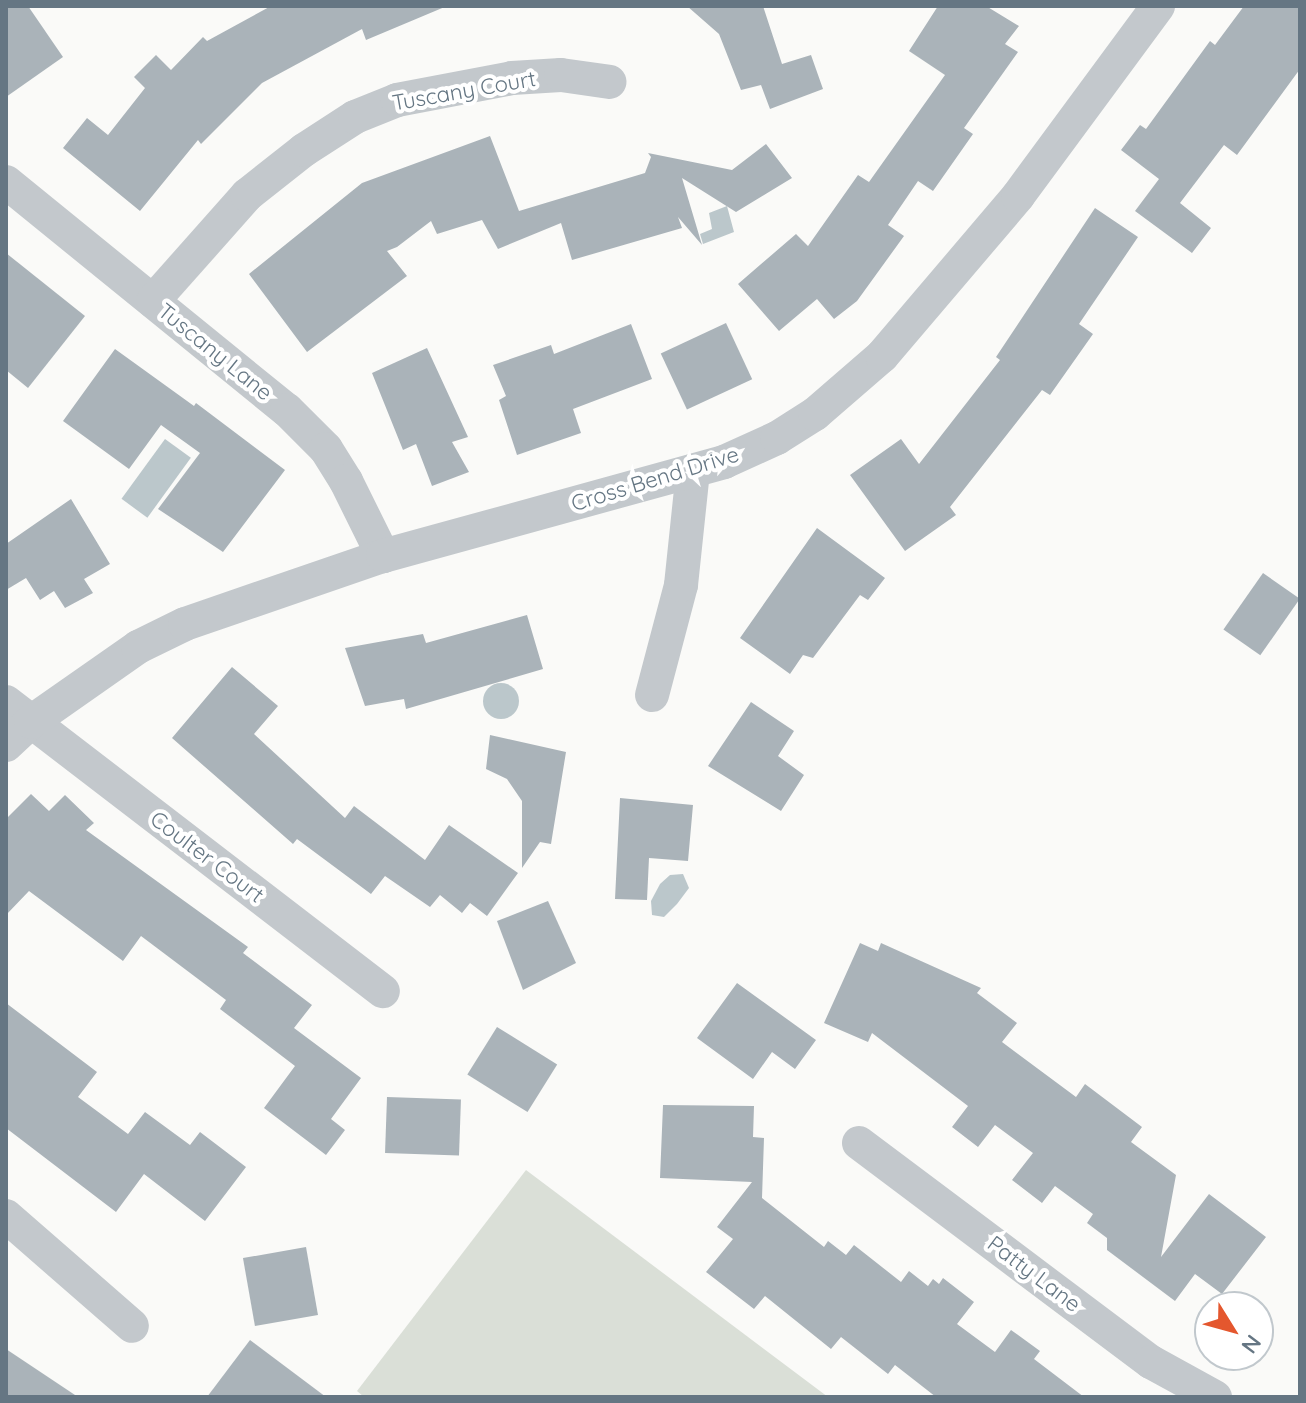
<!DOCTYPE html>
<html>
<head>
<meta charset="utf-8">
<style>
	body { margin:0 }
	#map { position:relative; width:1306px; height:1403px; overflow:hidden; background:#fafaf8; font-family:Quicksand,sans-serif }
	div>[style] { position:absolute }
	.green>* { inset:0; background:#dadfd7 }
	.water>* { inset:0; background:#bbc7cb; transform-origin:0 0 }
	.round { border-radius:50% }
	.building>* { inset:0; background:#aab3b9; transform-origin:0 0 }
	.minor>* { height:34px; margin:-17px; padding:0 17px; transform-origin:17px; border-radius:17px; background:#c3c8cc }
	span { translate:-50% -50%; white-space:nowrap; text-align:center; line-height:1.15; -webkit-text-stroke:8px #fff; paint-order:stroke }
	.street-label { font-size:22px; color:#657683 }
	.frame { position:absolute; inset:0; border:8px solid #657683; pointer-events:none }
	.north { position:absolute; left:1194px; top:1291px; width:80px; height:80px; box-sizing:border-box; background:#fff; border:2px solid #c1c8cd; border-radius:50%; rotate:127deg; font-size:22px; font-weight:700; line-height:32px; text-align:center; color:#657683 }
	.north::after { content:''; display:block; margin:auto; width:28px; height:36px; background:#e4572e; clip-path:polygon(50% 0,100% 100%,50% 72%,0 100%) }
</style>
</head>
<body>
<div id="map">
	<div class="green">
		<i style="clip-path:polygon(526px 1170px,828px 1397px,364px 1397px,357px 1391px)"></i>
	</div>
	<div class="water">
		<i style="clip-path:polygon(727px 206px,734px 232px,703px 244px,700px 234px,712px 229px,709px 213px)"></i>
		<i style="left:165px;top:439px;width:32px;height:74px;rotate:36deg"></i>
		<i class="round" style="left:483px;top:683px;width:36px;height:36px"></i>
		<i style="clip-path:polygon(683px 874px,689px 888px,677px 904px,664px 917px,652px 915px,651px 901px,660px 884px,670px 875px)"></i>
	</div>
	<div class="building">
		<i style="clip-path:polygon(6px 6px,28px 6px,63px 57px,6px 97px)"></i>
		<i style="clip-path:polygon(271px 6px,447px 6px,366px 40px,362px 29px,262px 83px,201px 144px,198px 140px,140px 211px,63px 148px,87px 118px,108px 135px,145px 88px,134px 77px,156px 55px,171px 70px,203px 37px,207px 41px)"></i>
		<i style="clip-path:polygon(687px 6px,763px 6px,782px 64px,811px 55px,823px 89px,770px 109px,761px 85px,741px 90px,719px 34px)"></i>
		<i style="clip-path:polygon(938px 6px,986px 6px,1019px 26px,1005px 44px,1018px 52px,964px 128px,973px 134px,933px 191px,918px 181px,888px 225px,904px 236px,857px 301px,834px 319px,817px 299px,779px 331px,738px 284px,796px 234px,808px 246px,858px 175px,869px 182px,945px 75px,909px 51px)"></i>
		<i style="clip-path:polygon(1244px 6px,1300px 6px,1300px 69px,1237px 155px,1224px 145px,1180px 203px,1211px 228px,1192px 253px,1135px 211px,1159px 179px,1121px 150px,1140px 125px,1146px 129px,1210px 41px,1215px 45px)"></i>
		<i style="clip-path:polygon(490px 136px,519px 211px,645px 173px,651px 157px,648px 153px,732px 170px,766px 144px,792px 178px,736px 212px,682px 178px,702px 245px,678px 217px,682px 228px,572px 260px,561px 223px,498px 249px,482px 220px,437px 234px,431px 221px,397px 247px,387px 251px,407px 276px,307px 352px,249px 274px,362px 183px)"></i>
		<i style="clip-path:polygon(1095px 208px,1138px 237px,1079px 324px,1093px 334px,1050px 395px,1042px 390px,950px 507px,956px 515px,905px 551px,850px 475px,901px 439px,919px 464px,1000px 360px,996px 357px)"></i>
		<i style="clip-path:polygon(6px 253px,85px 316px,28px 388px,6px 370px)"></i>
		<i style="left:726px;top:323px;width:62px;height:72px;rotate:65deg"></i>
		<i style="clip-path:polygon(631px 324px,652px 379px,573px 409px,581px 433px,517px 455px,499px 400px,506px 396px,493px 365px,551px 345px,554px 354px)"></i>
		<i style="clip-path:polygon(427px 348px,468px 437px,452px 442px,469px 472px,432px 486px,416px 444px,403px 450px,372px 373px)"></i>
		<i style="clip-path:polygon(115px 349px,194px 406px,196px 403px,285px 470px,223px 552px,158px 509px,200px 453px,161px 425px,129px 469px,63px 421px)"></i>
		<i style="clip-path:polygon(71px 499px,110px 564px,84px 579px,93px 593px,65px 608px,54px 591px,40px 600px,26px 578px,6px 590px,6px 544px)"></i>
		<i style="clip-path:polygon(817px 528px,885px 578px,868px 600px,860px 595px,813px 658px,803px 655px,790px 674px,740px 638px)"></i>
		<i style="left:1263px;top:573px;width:45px;height:69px;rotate:35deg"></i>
		<i style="clip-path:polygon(527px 615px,543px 669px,406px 709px,404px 699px,365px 706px,345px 648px,423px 634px,426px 643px)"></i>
		<i style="clip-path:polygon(232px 667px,278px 706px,254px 734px,345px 818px,354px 806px,425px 860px,449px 825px,518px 873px,487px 916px,470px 903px,462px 913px,440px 895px,430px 907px,385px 876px,371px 894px,297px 839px,293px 844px,172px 738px)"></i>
		<i style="clip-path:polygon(751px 702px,794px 731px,778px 756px,804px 775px,781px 811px,708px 766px)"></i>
		<i style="clip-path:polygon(490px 735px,566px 752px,551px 844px,540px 842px,522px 868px,522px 801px,507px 779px,486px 769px)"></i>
		<i style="clip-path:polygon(31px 794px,49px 811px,65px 795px,94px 823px,86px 830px,248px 947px,243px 953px,312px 1005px,294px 1028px,361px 1078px,331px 1119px,345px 1130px,326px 1155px,264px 1108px,295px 1066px,220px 1009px,226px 1000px,141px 936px,123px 961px,29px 891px,6px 915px,6px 819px)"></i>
		<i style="clip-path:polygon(620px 798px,693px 805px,688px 861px,649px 858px,647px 900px,615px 899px)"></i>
		<i style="clip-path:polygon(548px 901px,576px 963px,523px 990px,497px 921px)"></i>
		<i style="clip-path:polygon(860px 943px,878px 951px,881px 943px,981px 988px,977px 993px,1017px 1023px,1002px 1042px,1076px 1097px,1085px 1084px,1142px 1127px,1131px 1142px,1176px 1175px,1161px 1257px,1209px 1194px,1266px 1237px,1222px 1294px,1195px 1274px,1175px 1301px,1107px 1250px,1107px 1238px,1087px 1223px,1093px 1214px,1055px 1186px,1042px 1203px,1012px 1180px,1033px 1153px,995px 1125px,978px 1147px,952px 1127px,968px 1106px,872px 1033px,868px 1042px,824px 1023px)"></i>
		<i style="clip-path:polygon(737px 983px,816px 1040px,795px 1069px,772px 1052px,753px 1079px,697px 1038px)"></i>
		<i style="clip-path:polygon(6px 1003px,97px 1072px,78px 1097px,128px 1134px,145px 1112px,190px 1145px,200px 1132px,246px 1167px,205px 1221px,144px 1174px,116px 1212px,6px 1128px)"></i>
		<i style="left:497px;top:1027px;width:71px;height:56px;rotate:32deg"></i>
		<i style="left:387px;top:1097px;width:74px;height:56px;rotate:2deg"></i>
		<i style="clip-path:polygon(663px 1105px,754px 1106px,753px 1137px,764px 1138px,762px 1198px,824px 1247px,828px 1241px,846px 1255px,854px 1245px,901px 1282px,909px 1271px,928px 1286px,933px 1279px,939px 1284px,943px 1278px,974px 1302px,957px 1324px,995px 1352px,1011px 1330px,1040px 1351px,1034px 1359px,1084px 1397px,936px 1397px,895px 1365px,888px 1374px,841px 1337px,831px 1349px,765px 1296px,754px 1309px,706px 1272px,733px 1239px,717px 1227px,752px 1182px,660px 1178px)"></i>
		<i style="left:306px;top:1247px;width:69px;height:64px;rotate:80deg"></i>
		<i style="clip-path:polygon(250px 1340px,326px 1397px,207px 1397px)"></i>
		<i style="clip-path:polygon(6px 1349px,78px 1397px,6px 1397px)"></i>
	</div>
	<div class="minor">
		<i style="left:6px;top:182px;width:362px;rotate:39.1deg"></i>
		<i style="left:287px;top:410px;width:55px;rotate:45deg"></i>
		<i style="left:326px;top:449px;width:38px;rotate:58deg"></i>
		<i style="left:346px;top:481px;width:84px;rotate:63.7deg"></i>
		<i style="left:153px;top:301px;width:142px;rotate:-48.4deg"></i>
		<i style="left:247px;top:195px;width:73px;rotate:-38.3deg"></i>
		<i style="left:304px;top:150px;width:61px;rotate:-32.9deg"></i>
		<i style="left:355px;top:117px;width:45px;rotate:-22deg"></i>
		<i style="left:397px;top:100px;width:117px;rotate:-10.8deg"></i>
		<i style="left:512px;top:78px;width:49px;rotate:-3.5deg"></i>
		<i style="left:561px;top:75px;width:49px;rotate:8.1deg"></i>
		<i style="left:652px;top:695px;width:114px;rotate:-75.2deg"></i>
		<i style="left:681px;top:585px;width:115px;rotate:-84deg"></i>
		<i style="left:6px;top:702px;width:475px;rotate:37.5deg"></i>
		<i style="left:6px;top:745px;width:34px;rotate:-43deg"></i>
		<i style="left:31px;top:722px;width:131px;rotate:-35deg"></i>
		<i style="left:138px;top:647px;width:52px;rotate:-26.1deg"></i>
		<i style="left:185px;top:624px;width:209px;rotate:-19deg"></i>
		<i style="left:383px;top:556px;width:354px;rotate:-15.4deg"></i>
		<i style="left:724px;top:462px;width:58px;rotate:-24.4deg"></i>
		<i style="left:777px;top:438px;width:45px;rotate:-32.3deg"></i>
		<i style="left:815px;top:414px;width:89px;rotate:-40.9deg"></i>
		<i style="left:882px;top:356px;width:210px;rotate:-49.6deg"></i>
		<i style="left:1018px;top:196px;width:236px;rotate:-53.6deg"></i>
		<i style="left:859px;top:1143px;width:365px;rotate:36.9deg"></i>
		<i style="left:1151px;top:1362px;width:73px;rotate:28.7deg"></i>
		<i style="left:6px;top:1216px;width:167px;rotate:41.1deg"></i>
	</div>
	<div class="street-label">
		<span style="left:464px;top:91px;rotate:-10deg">Tuscany Court</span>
		<span style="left:215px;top:352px;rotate:39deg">Tuscany Lane</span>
		<span style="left:655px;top:479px;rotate:-17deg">Cross Bend Drive</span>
		<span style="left:207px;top:857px;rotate:37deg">Coulter Court</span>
		<span style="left:1034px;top:1274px;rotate:37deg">Patty Lane</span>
	</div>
	<div class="frame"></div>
	<div class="north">N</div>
</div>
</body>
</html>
